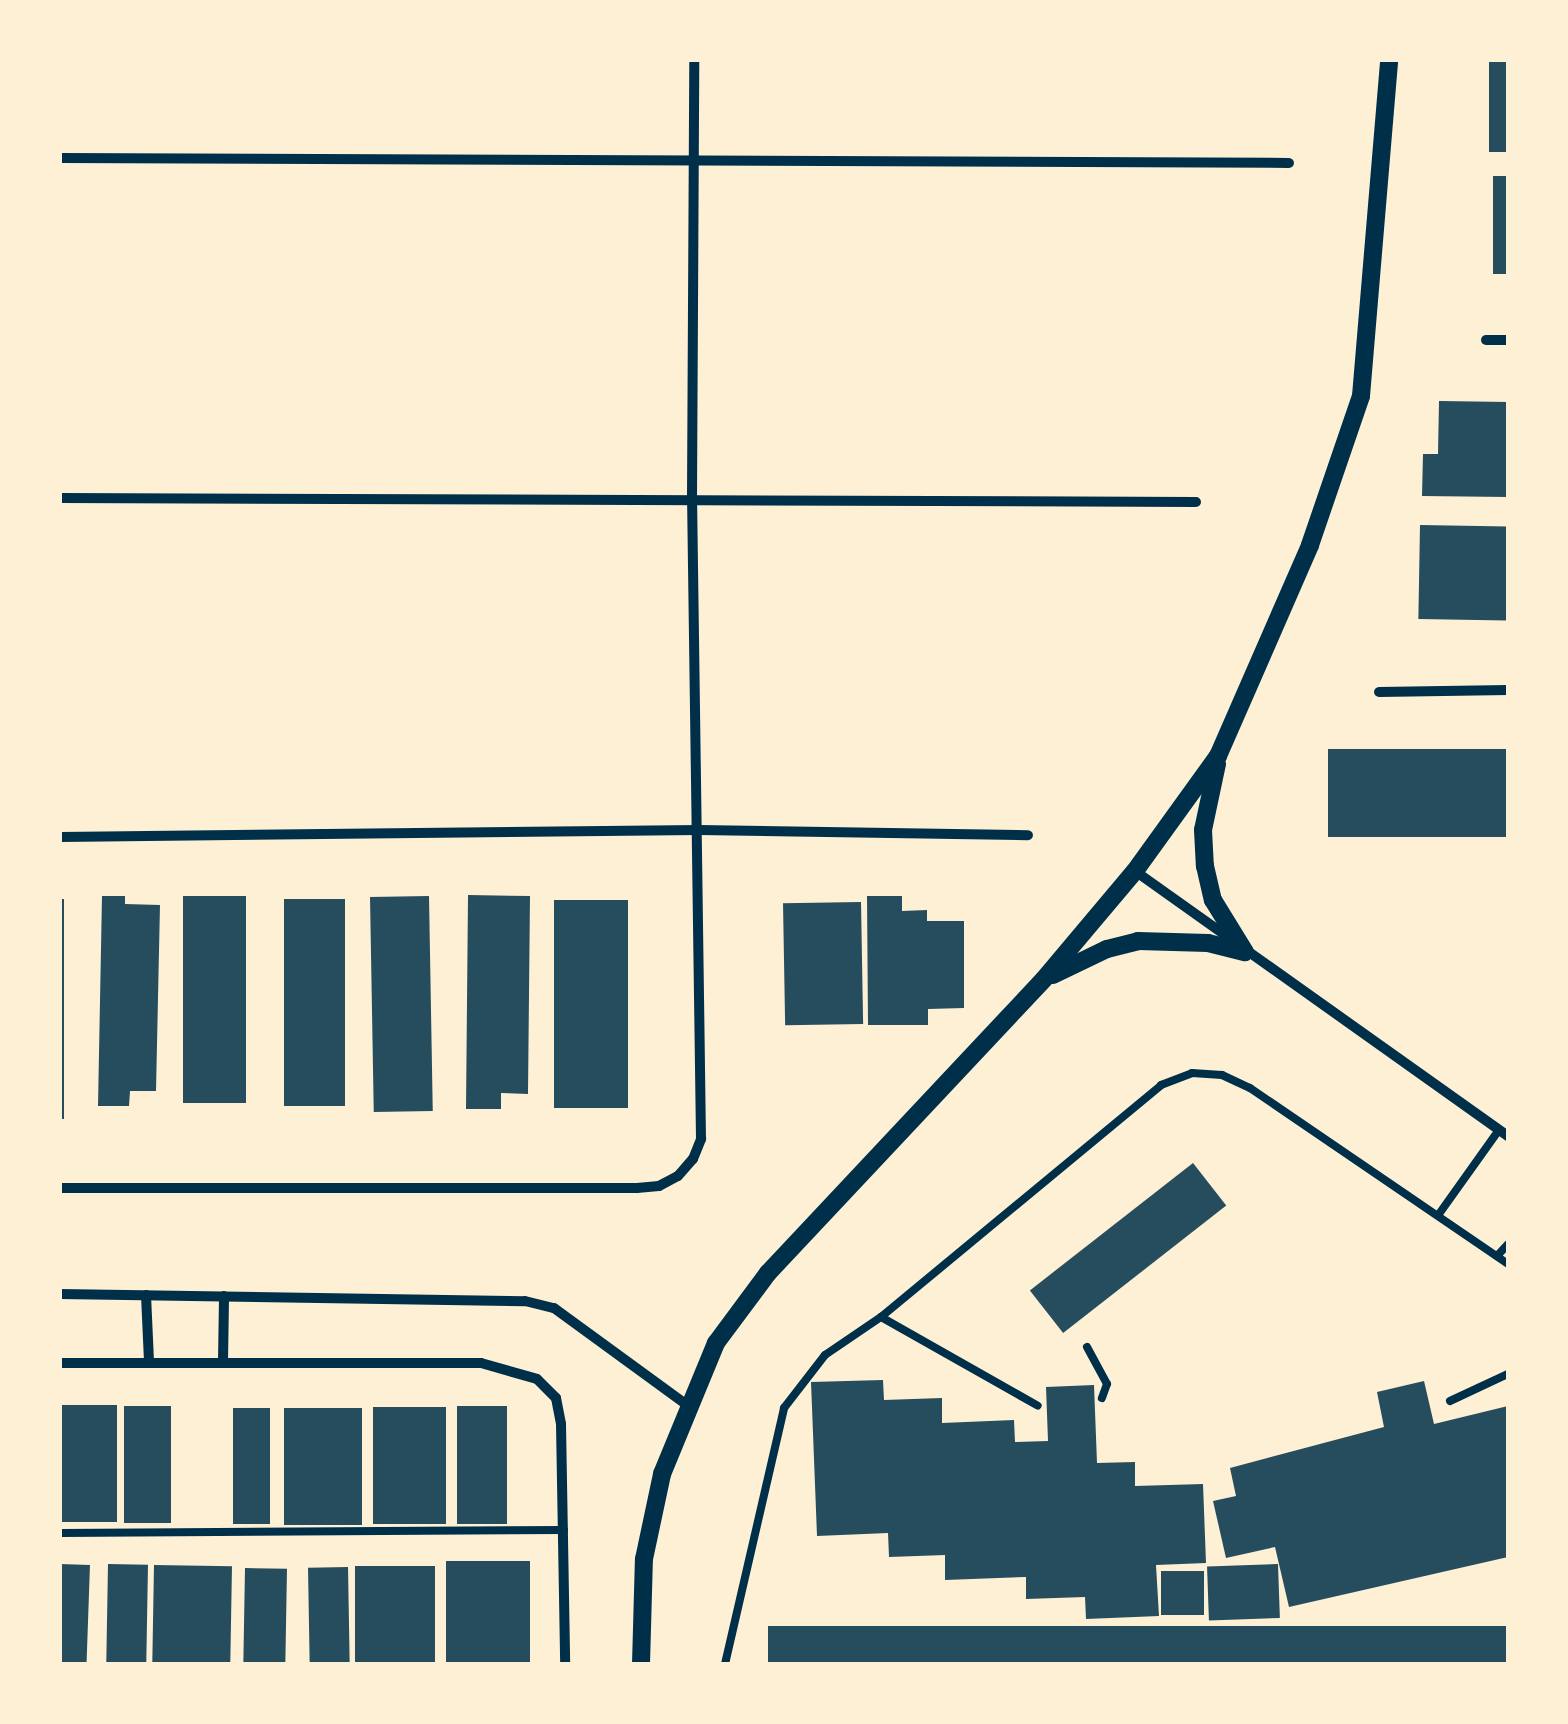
<!DOCTYPE html>
<html>
<head>
<meta charset="utf-8">
<style>
	body { margin:0 }
	#map { position:relative; width:1568px; height:1724px; overflow:hidden; background:#fdf0d5; font-family:Literata,serif }
	div>[style] { position:absolute }
	.building>* { inset:0; background:#264d5e; transform-origin:0 0 }
	.service>* { height:8px; margin:-4px; padding:0 4px; transform-origin:4px; border-radius:4px; background:#003049 }
	.minor>* { height:10px; margin:-5px; padding:0 5px; transform-origin:5px; border-radius:5px; background:#003049 }
	.tertiary>* { height:18px; margin:-9px; padding:0 9px; transform-origin:9px; border-radius:9px; background:#003049 }
	span { translate:-50% -50%; white-space:nowrap; text-align:center; line-height:1.15; -webkit-text-stroke:10px #fdf0d5; paint-order:stroke }
	.frame { position:absolute; inset:0; border:62px solid #fdf0d5; pointer-events:none }
</style>
</head>
<body>
<div id="map">
	<div class="building">
		<i style="left:1489px;top:60px;width:19px;height:92px"></i>
		<i style="left:1493px;top:176px;width:15px;height:98px"></i>
		<i style="clip-path:polygon(1439px 401px,1508px 402px,1508px 497px,1422px 496px,1423px 454px,1438px 454px)"></i>
		<i style="left:1420px;top:525px;width:88px;height:94px;rotate:1deg"></i>
		<i style="left:1508px;top:749px;width:88px;height:180px;rotate:90deg"></i>
		<i style="clip-path:polygon(468px 895px,530px 896px,528px 1094px,501px 1093px,501px 1109px,466px 1109px)"></i>
		<i style="clip-path:polygon(102px 896px,125px 896px,125px 904px,160px 905px,156px 1091px,130px 1091px,129px 1106px,98px 1106px)"></i>
		<i style="left:183px;top:896px;width:63px;height:207px"></i>
		<i style="left:429px;top:896px;width:215px;height:59px;rotate:89deg"></i>
		<i style="clip-path:polygon(867px 896px,902px 896px,902px 911px,927px 910px,927px 921px,964px 921px,964px 1008px,928px 1009px,928px 1025px,868px 1025px)"></i>
		<i style="left:60px;top:899px;width:4px;height:220px"></i>
		<i style="left:284px;top:899px;width:61px;height:207px"></i>
		<i style="left:554px;top:900px;width:74px;height:208px"></i>
		<i style="left:861px;top:902px;width:122px;height:78px;rotate:89deg"></i>
		<i style="left:1193px;top:1163px;width:54px;height:207px;rotate:52deg"></i>
		<i style="clip-path:polygon(883px 1380px,884px 1400px,942px 1398px,942px 1423px,1014px 1420px,1015px 1442px,1048px 1441px,1046px 1387px,1094px 1385px,1097px 1463px,1135px 1462px,1135px 1486px,1203px 1484px,1206px 1563px,1156px 1565px,1159px 1616px,1086px 1619px,1085px 1597px,1026px 1599px,1026px 1577px,945px 1580px,945px 1555px,889px 1557px,888px 1533px,817px 1536px,811px 1382px)"></i>
		<i style="clip-path:polygon(1424px 1381px,1434px 1424px,1508px 1406px,1508px 1557px,1289px 1607px,1275px 1547px,1226px 1558px,1213px 1501px,1236px 1496px,1230px 1468px,1384px 1427px,1377px 1392px)"></i>
		<i style="left:60px;top:1405px;width:57px;height:117px"></i>
		<i style="left:124px;top:1406px;width:47px;height:117px"></i>
		<i style="left:457px;top:1406px;width:50px;height:118px"></i>
		<i style="left:373px;top:1407px;width:73px;height:117px"></i>
		<i style="left:270px;top:1408px;width:116px;height:37px;rotate:90deg"></i>
		<i style="left:284px;top:1408px;width:78px;height:117px"></i>
		<i style="left:446px;top:1561px;width:84px;height:103px"></i>
		<i style="left:60px;top:1564px;width:30px;height:100px;rotate:2deg"></i>
		<i style="left:108px;top:1564px;width:40px;height:100px;rotate:1deg"></i>
		<i style="left:1278px;top:1564px;width:54px;height:71px;rotate:88deg"></i>
		<i style="left:154px;top:1565px;width:78px;height:99px;rotate:1deg"></i>
		<i style="left:355px;top:1566px;width:80px;height:98px"></i>
		<i style="left:348px;top:1567px;width:97px;height:40px;rotate:89deg"></i>
		<i style="left:245px;top:1568px;width:42px;height:96px;rotate:1deg"></i>
		<i style="left:1161px;top:1571px;width:43px;height:44px"></i>
		<i style="left:768px;top:1626px;width:740px;height:38px"></i>
	</div>
	<div class="service">
		<i style="left:1439px;top:1214px;width:103px;rotate:-54.5deg"></i>
		<i style="left:1497px;top:1256px;width:16px;rotate:-47deg"></i>
		<i style="left:881px;top:1317px;width:180px;rotate:29.5deg"></i>
		<i style="left:1087px;top:1347px;width:42px;rotate:61.6deg"></i>
		<i style="left:1107px;top:1384px;width:15px;rotate:110deg"></i>
		<i style="left:1450px;top:1401px;width:64px;rotate:-25deg"></i>
		<i style="left:60px;top:1533px;width:504px;rotate:-0.34deg"></i>
		<i style="left:725px;top:1664px;width:263px;rotate:-77deg"></i>
		<i style="left:784px;top:1408px;width:67px;rotate:-52.3deg"></i>
		<i style="left:825px;top:1355px;width:68px;rotate:-34.2deg"></i>
		<i style="left:881px;top:1317px;width:364px;rotate:-39.6deg"></i>
		<i style="left:1161px;top:1085px;width:33px;rotate:-21deg"></i>
		<i style="left:1192px;top:1073px;width:30px;rotate:4deg"></i>
		<i style="left:1222px;top:1075px;width:31px;rotate:25deg"></i>
		<i style="left:1250px;top:1088px;width:312px;rotate:34.3deg"></i>
	</div>
	<div class="minor">
		<i style="left:60px;top:158px;width:1229px;rotate:0.23deg"></i>
		<i style="left:1486px;top:340px;width:22px"></i>
		<i style="left:60px;top:498px;width:1136px;rotate:0.2deg"></i>
		<i style="left:1379px;top:692px;width:129px;rotate:-0.9deg"></i>
		<i style="left:60px;top:837px;width:639px;rotate:-0.63deg"></i>
		<i style="left:699px;top:830px;width:329px;rotate:0.9deg"></i>
		<i style="left:1135px;top:871px;width:458px;rotate:35.4deg"></i>
		<i style="left:60px;top:1188px;width:577px"></i>
		<i style="left:637px;top:1188px;width:22px;rotate:-5deg"></i>
		<i style="left:659px;top:1186px;width:21px;rotate:-28deg"></i>
		<i style="left:678px;top:1176px;width:23px;rotate:-49deg"></i>
		<i style="left:693px;top:1159px;width:22px;rotate:-68deg"></i>
		<i style="left:701px;top:1139px;width:642px;rotate:-90.8deg"></i>
		<i style="left:692px;top:497px;width:437px;rotate:-89.7deg"></i>
		<i style="left:60px;top:1294px;width:465px;rotate:0.9deg"></i>
		<i style="left:525px;top:1301px;width:30px;rotate:14deg"></i>
		<i style="left:554px;top:1308px;width:165px;rotate:36.1deg"></i>
		<i style="left:146px;top:1295px;width:67px;rotate:87.4deg"></i>
		<i style="left:223px;top:1362px;width:66px;rotate:-89.1deg"></i>
		<i style="left:60px;top:1363px;width:421px"></i>
		<i style="left:481px;top:1363px;width:58px;rotate:15.9deg"></i>
		<i style="left:537px;top:1379px;width:27px;rotate:45deg"></i>
		<i style="left:556px;top:1398px;width:26px;rotate:79deg"></i>
		<i style="left:561px;top:1424px;width:240px;rotate:89deg"></i>
	</div>
	<div class="tertiary">
		<i style="left:1217px;top:764px;width:67px;rotate:102deg"></i>
		<i style="left:1203px;top:830px;width:36px;rotate:87deg"></i>
		<i style="left:1205px;top:866px;width:35px;rotate:77deg"></i>
		<i style="left:1213px;top:900px;width:61px;rotate:58.4deg"></i>
		<i style="left:1053px;top:975px;width:60px;rotate:-25.7deg"></i>
		<i style="left:1107px;top:949px;width:32px;rotate:-14deg"></i>
		<i style="left:1138px;top:941px;width:70px;rotate:1.6deg"></i>
		<i style="left:1208px;top:943px;width:38px;rotate:14deg"></i>
		<i style="left:641px;top:1664px;width:105px;rotate:-88.4deg"></i>
		<i style="left:644px;top:1559px;width:87px;rotate:-78deg"></i>
		<i style="left:662px;top:1474px;width:142px;rotate:-67.6deg"></i>
		<i style="left:716px;top:1343px;width:87px;rotate:-53.4deg"></i>
		<i style="left:768px;top:1273px;width:403px;rotate:-46.8deg"></i>
		<i style="left:1044px;top:979px;width:141px;rotate:-49.9deg"></i>
		<i style="left:1135px;top:871px;width:142px;rotate:-54.2deg"></i>
		<i style="left:1218px;top:756px;width:230px;rotate:-66.4deg"></i>
		<i style="left:1310px;top:545px;width:157px;rotate:-71.1deg"></i>
		<i style="left:1361px;top:396px;width:337px;rotate:-85.2deg"></i>
	</div>
	<div class="frame"></div>
</div>
</body>
</html>
